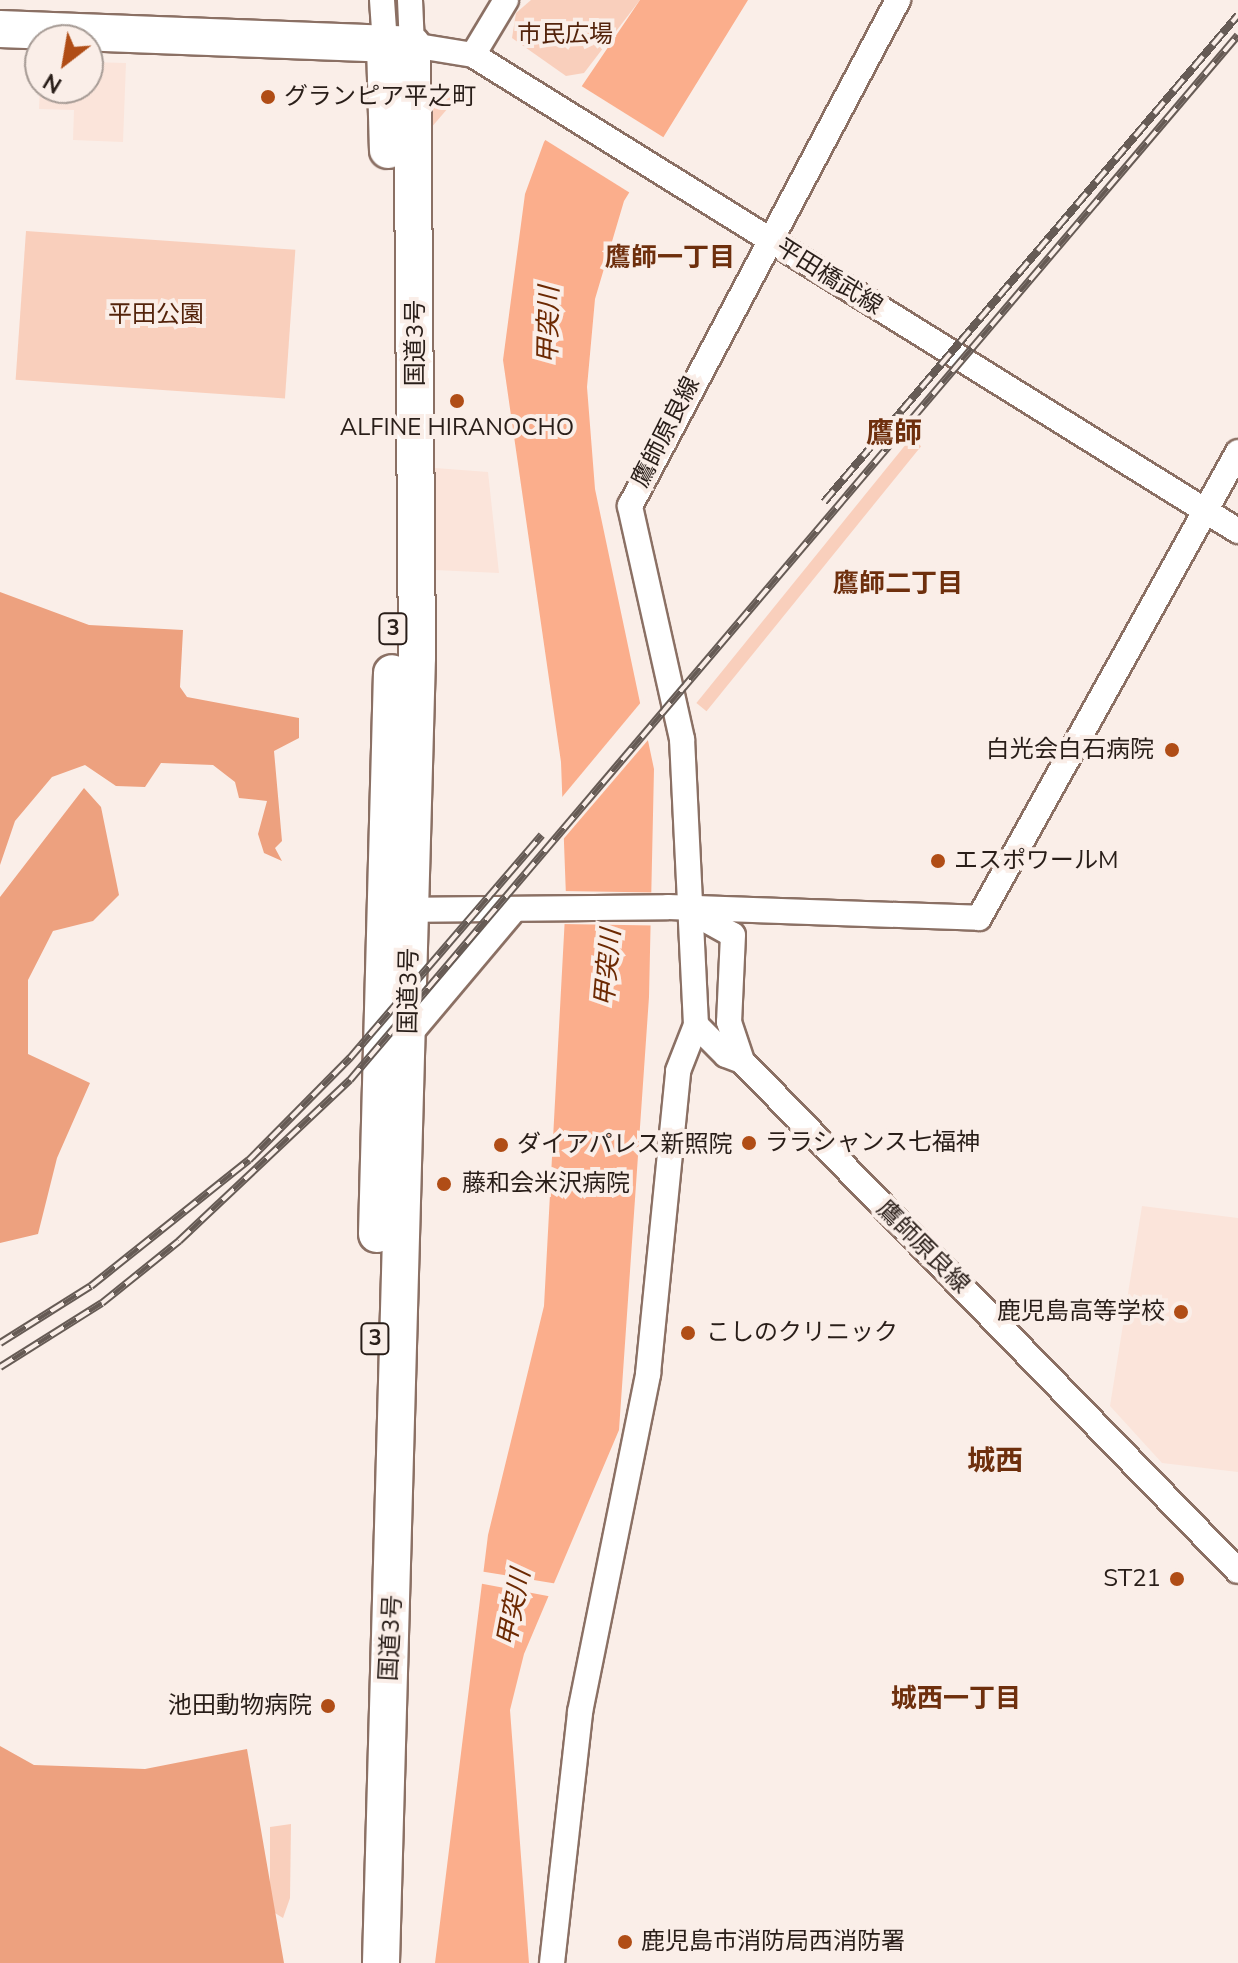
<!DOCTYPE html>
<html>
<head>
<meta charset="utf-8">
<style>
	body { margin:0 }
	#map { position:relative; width:1238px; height:1963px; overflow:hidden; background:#faeee8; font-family:"Nunito Sans","Noto Sans JP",sans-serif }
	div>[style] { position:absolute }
	.built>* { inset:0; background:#fbe4da }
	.green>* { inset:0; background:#f9cfbc; transform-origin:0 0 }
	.forest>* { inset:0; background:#eda17f }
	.water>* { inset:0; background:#fbae8c }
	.pier>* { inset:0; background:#faeee8; transform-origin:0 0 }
	.roads { filter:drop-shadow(2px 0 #8b7064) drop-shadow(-2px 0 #8b7064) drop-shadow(0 2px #8b7064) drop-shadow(0 -2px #8b7064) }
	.minor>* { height:24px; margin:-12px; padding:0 12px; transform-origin:12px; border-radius:12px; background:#fff }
	.highway>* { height:36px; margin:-18px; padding:0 18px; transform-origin:18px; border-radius:18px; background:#fff }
	.rail>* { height:8px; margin-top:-4px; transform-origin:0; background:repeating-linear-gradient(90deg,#faeee8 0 15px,#665b55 0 30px); box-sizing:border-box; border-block:2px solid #665b55 }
	.dots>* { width:22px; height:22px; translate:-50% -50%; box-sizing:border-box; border:4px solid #faeee8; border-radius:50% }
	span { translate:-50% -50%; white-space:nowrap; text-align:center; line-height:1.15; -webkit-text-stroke:8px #faeee8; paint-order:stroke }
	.shield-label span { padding:2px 6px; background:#faeee8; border:2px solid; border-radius:6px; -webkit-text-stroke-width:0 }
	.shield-label { font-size:22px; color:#291e19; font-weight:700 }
	.park-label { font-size:24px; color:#53230b }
	.poi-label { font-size:24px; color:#291e19 }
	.left { translate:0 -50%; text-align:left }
	.right { translate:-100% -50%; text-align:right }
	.street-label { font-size:24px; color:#291e19 }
	.neighbourhood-label { font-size:26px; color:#6e2f0d; font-weight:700 }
	.water-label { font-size:26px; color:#6c2902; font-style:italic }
	.quarter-label { font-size:28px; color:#6e2f0d; font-weight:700 }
	.north { position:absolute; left:24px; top:24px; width:80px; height:80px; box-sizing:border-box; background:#faeee8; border:2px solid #a69b95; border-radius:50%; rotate:211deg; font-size:22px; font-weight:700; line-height:32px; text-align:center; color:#291e19 }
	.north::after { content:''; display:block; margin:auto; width:28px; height:36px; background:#b04d16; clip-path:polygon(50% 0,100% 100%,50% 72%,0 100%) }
</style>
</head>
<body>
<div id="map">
	<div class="built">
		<i style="clip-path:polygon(88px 62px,126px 63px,123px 142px,73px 140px,74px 110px,39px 109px,40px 83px,88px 88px)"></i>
		<i style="clip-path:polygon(435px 468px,488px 472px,499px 573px,435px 570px)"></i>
		<i style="clip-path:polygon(1142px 1206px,1238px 1218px,1238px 1472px,1162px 1463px,1110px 1406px)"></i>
	</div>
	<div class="green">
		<i style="clip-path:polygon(531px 0,640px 0,584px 73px,566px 76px,512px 38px,516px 13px)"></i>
		<i style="clip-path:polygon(461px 93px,430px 129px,433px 104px)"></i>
		<i style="left:26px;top:231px;width:270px;height:149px;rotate:4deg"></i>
		<i style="left:911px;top:438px;width:13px;height:341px;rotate:39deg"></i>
		<i style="clip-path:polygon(291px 1824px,290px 1898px,283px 1918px,270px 1910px,270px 1827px)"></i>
	</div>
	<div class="forest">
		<i style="clip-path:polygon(0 592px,89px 625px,183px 630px,180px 687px,187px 697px,299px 718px,299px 738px,274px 751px,282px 841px,275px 848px,282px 861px,264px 853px,258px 834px,267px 801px,239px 798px,235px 782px,213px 765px,161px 763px,145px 787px,116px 786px,85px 765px,52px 777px,15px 821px,0 865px)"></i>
		<i style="clip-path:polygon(84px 788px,101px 807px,119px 895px,93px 921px,53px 931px,28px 980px,28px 1054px,90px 1083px,57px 1158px,38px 1234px,0 1243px,0 897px)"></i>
		<i style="clip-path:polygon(0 1746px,34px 1765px,145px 1769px,247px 1749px,284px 1963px,0 1963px)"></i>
	</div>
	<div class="water">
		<i style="clip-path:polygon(640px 0,748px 0,624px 201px,595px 299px,587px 387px,595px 489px,654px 769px,649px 997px,619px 1430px,524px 1654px,510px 1710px,529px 1963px,435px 1963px,488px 1535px,544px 1306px,566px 897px,561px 762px,503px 360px,525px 194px,544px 142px)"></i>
	</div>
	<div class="pier">
		<i style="left:575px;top:82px;width:108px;height:65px;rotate:32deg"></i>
		<i style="clip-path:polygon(647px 695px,654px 733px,560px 843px,558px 802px)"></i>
		<i style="left:562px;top:891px;width:93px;height:33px;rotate:1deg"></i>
		<i style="clip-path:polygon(479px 1571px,558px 1584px,553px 1597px,478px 1583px)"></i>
	</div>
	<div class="roads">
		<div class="minor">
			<i style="left:382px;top:0;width:44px;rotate:86.1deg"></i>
			<i style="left:410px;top:0;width:45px;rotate:87.5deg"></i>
			<i style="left:412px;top:45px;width:62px;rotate:9.3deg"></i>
			<i style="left:473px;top:55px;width:901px;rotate:31.89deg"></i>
			<i style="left:473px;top:55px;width:64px;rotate:-59deg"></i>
			<i style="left:395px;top:910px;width:273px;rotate:-0.6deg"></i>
			<i style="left:668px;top:907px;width:311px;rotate:2deg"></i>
			<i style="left:979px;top:918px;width:533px;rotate:-60.93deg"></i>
			<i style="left:688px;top:910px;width:51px;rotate:29.1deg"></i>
			<i style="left:733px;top:935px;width:87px;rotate:92.6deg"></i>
			<i style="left:729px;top:1022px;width:41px;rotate:71.6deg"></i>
			<i style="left:742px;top:1061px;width:711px;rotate:45.8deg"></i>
			<i style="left:696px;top:1025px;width:42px;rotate:45deg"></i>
			<i style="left:726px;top:1055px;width:17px;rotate:21deg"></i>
			<i style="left:408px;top:1036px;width:165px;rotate:-49.9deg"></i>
			<i style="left:552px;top:1963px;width:253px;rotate:-83.6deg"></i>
			<i style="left:580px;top:1712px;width:345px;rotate:-78.6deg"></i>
			<i style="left:648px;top:1374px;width:304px;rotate:-84.3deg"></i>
			<i style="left:678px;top:1071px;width:49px;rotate:-68.6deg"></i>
			<i style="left:696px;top:1025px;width:286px;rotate:-92.8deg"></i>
			<i style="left:682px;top:739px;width:239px;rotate:-102.6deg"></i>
			<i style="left:630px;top:506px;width:573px;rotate:-62.09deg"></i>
		</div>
		<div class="highway">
			<i style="left:0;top:29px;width:412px;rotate:2.2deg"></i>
			<i style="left:412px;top:45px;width:612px;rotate:89.53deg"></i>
			<i style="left:417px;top:657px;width:1306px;rotate:91.58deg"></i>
			<i style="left:385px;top:44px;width:106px;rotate:88.4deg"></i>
			<i style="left:377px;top:1234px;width:561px;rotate:-88.47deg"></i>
		</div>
	</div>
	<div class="rail">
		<i style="left:824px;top:502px;width:639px;rotate:-49.63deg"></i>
		<i style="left:0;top:1343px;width:107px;rotate:-32.1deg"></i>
		<i style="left:91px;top:1286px;width:202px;rotate:-38.6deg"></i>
		<i style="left:249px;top:1160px;width:144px;rotate:-45.3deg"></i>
		<i style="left:350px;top:1058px;width:294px;rotate:-49.3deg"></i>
		<i style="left:0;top:1367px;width:120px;rotate:-32.1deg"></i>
		<i style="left:102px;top:1303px;width:99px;rotate:-38.8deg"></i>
		<i style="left:179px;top:1241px;width:235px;rotate:-43.3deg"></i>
		<i style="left:350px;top:1080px;width:1371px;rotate:-49.64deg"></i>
	</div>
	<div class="dots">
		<i style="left:268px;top:97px;background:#b04d16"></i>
		<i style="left:457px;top:401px;background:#b04d16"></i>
		<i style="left:1172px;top:750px;background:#b04d16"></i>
		<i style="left:938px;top:861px;background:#b04d16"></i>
		<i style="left:749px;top:1143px;background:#b04d16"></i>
		<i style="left:501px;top:1145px;background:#b04d16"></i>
		<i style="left:444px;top:1184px;background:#b04d16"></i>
		<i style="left:1181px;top:1312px;background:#b04d16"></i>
		<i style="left:688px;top:1333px;background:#b04d16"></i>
		<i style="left:1177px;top:1579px;background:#b04d16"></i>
		<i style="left:328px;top:1706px;background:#b04d16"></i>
		<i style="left:625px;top:1942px;background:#b04d16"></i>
	</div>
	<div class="shield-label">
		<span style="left:393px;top:629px">3</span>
		<span style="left:375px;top:1339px">3</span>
	</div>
	<div class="park-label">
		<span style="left:565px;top:35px">市民広場</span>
		<span style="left:156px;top:315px">平田公園</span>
	</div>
	<div class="poi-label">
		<span class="left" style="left:284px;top:97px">グランピア平之町</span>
		<span style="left:457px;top:428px">ALFINE HIRANOCHO</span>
		<span class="right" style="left:1154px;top:750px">白光会白石病院</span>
		<span class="left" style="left:954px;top:861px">エスポワールM</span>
		<span class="left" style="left:765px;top:1143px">ララシャンス七福神</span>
		<span class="left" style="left:517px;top:1145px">ダイアパレス新照院</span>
		<span class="left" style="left:462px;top:1184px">藤和会米沢病院</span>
		<span class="right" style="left:1165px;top:1312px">鹿児島高等学校</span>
		<span class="left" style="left:706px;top:1333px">こしのクリニック</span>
		<span class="right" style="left:1161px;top:1579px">ST21</span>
		<span class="right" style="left:312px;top:1706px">池田動物病院</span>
		<span class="left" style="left:641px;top:1942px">鹿児島市消防局西消防署</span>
	</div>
	<div class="street-label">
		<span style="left:829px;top:277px;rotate:32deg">平田橋武線</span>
		<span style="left:416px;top:343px;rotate:-90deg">国道3号</span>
		<span style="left:666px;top:432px;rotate:-63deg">鷹師原良線</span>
		<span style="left:409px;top:991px;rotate:-89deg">国道3号</span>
		<span style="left:923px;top:1247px;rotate:45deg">鷹師原良線</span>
		<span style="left:391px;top:1638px;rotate:-87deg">国道3号</span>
	</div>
	<div class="neighbourhood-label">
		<span style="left:670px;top:258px">鷹師一丁目</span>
		<span style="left:898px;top:584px">鷹師二丁目</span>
		<span style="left:956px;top:1699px">城西一丁目</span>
	</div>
	<div class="water-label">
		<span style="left:549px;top:325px;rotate:-89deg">甲突川</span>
		<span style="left:608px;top:968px;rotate:-85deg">甲突川</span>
		<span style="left:514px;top:1608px;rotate:-79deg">甲突川</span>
	</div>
	<div class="quarter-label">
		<span style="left:894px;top:433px">鷹師</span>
		<span style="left:995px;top:1461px">城西</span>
	</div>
	<div class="north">N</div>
</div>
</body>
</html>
